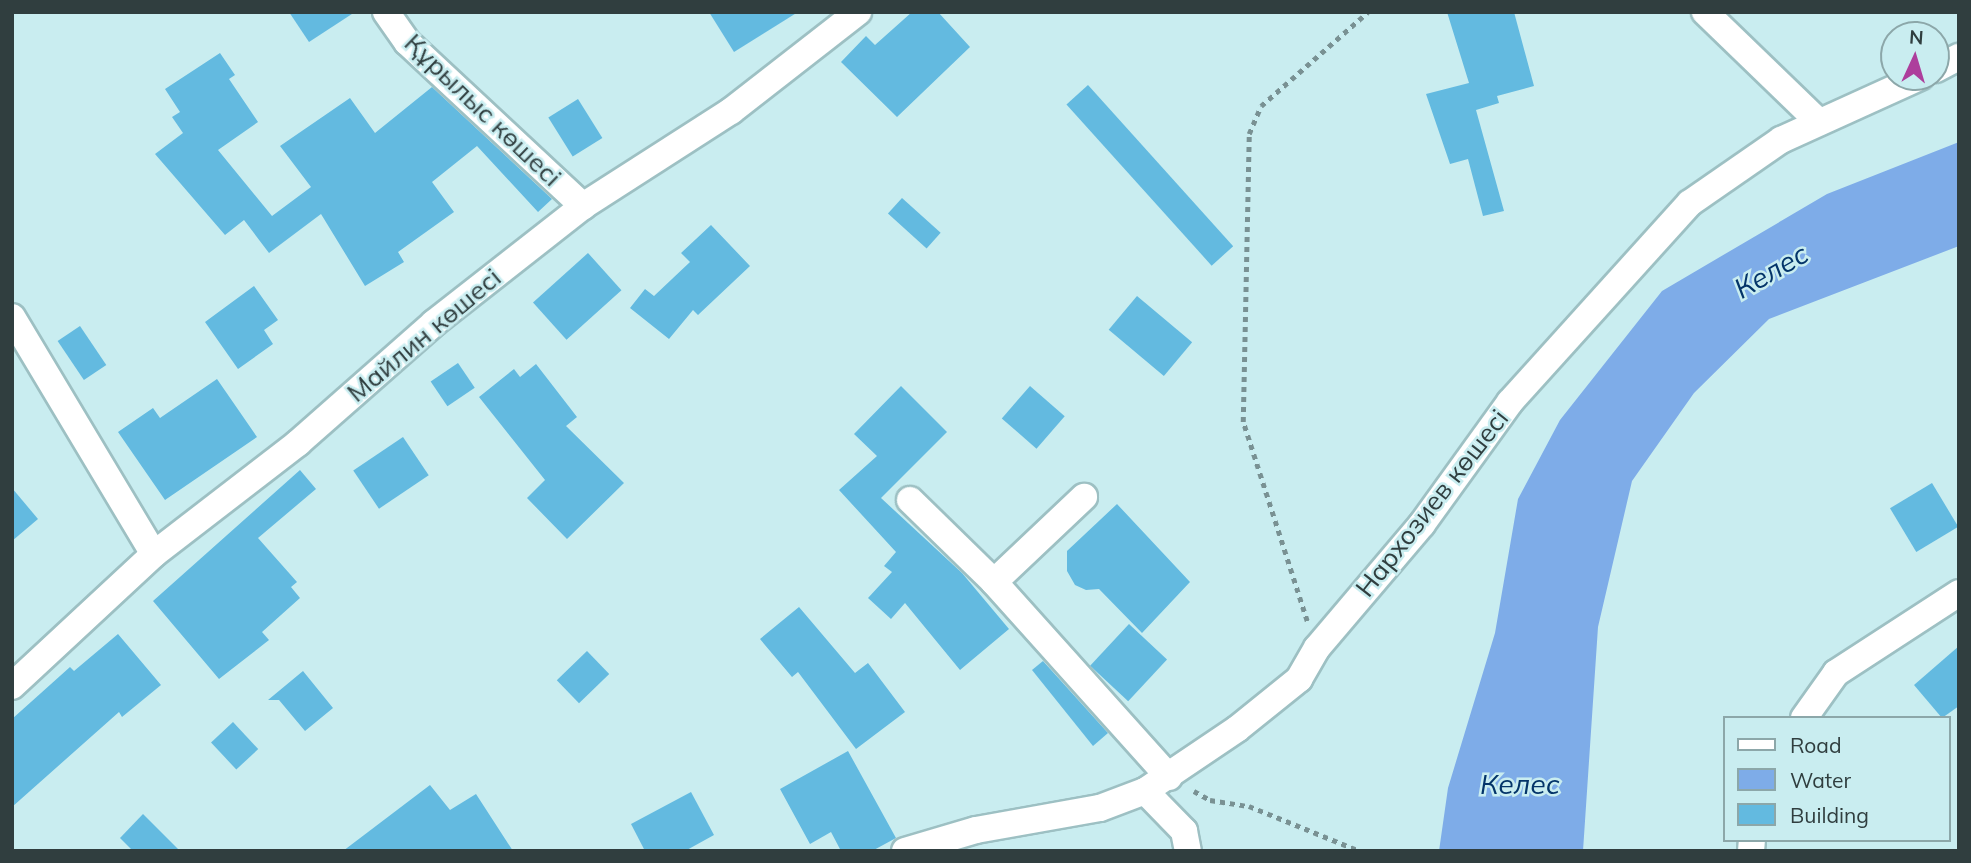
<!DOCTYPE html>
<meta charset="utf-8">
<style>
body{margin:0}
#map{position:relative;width:1971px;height:863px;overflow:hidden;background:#c9edf0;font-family:Mulish,sans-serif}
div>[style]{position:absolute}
.water>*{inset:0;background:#7eace8}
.building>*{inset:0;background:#63bae0;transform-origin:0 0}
.path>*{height:4.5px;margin-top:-2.25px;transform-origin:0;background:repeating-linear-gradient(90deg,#799193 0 5px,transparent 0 10px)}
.roads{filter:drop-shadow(2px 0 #9dc0c3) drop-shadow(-2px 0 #9dc0c3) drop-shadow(0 2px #9dc0c3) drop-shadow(0 -2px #9dc0c3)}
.minor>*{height:26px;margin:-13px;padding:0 13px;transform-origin:13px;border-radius:13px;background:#fff}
span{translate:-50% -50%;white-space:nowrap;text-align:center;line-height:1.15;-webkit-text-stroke:5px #c9edf0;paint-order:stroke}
.street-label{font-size:26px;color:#303e3f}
.water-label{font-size:28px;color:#033469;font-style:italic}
.frame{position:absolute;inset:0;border:14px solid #303e3f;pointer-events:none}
.legend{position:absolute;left:1723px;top:716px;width:228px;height:126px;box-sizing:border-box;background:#c9edf0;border:2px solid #8ca7a9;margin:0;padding:9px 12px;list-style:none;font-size:21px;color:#303e3f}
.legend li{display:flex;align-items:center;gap:14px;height:35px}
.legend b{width:35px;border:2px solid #8ca7a9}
.north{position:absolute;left:1880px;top:21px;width:70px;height:70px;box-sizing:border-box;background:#c9edf0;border:2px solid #8ca7a9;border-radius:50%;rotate:4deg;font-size:19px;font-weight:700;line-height:28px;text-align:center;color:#303e3f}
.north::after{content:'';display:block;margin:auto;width:24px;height:32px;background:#ad3e9c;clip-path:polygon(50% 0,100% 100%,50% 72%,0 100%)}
</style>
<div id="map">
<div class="water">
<i style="clip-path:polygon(1959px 142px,1959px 246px,1769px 319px,1694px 393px,1632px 481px,1598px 627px,1583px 851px,1439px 851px,1448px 788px,1495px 633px,1518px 499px,1560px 420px,1662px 291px,1827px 194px)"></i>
</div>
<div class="building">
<i style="clip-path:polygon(289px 12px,355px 12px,309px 42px)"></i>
<i style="clip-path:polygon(709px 12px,798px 12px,734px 52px)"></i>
<i style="clip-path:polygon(912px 12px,938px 12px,970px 47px,897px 117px,841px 62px,866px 36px,875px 45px)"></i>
<i style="clip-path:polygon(1447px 12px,1514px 12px,1534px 86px,1497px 96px,1499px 103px,1476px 110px,1504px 211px,1483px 216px,1468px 159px,1450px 164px,1426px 94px,1469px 83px)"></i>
<i style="clip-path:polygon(220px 53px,235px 75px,229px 79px,258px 122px,218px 150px,272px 216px,311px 187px,280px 146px,350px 98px,375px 133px,432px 87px,552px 199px,538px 212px,477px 146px,432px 182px,454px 212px,398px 252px,404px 262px,365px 286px,321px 214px,269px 253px,244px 220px,225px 235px,155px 154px,183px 133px,172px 117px,180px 112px,165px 89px)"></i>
<i style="left:1088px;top:85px;width:217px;height:29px;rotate:48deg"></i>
<i style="left:578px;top:99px;width:46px;height:35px;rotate:58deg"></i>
<i style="left:902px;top:198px;width:52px;height:21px;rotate:42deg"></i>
<i style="clip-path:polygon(711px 225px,750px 266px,698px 315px,693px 310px,669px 339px,630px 308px,645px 289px,654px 296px,690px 262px,681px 253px)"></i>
<i style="left:588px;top:253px;width:50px;height:74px;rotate:48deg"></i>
<i style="clip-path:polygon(254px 286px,278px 320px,264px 330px,273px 344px,238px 369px,205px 322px)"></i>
<i style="left:1137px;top:296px;width:72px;height:44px;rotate:40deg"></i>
<i style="left:80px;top:326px;width:47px;height:27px;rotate:56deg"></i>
<i style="left:458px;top:363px;width:30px;height:33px;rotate:56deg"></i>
<i style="clip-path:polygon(536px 364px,577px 417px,566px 426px,624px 483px,567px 539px,527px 498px,545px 480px,479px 397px,514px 369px,520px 377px)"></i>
<i style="clip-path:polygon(217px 379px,257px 437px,165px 500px,118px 432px,153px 408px,160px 418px)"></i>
<i style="clip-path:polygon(901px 386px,947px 432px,881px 498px,962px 573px,1009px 629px,960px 670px,905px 603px,891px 619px,868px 598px,892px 572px,884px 566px,896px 552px,839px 490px,877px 456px,854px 434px)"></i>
<i style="left:1030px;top:386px;width:46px;height:43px;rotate:41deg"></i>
<i style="left:403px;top:437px;width:46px;height:60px;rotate:56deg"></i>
<i style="clip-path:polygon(300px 470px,316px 489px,258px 538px,297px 582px,291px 587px,300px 598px,262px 632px,269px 640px,219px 679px,153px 601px)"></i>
<i style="left:1932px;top:483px;width:51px;height:49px;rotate:59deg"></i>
<i style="clip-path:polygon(12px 488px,38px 519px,12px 541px)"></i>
<i style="clip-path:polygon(1117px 504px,1190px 582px,1142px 633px,1099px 589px,1086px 590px,1075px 585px,1067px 571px,1067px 551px)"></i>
<i style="clip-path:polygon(799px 607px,855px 673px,868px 663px,905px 712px,856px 749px,798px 672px,792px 677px,760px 639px)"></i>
<i style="left:1129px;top:624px;width:52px;height:57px;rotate:43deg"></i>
<i style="clip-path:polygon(118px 634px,161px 685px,122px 717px,119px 712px,12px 807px,12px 719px,70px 667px,74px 671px)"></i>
<i style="clip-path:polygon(1959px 646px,1959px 706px,1942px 718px,1914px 685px)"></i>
<i style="left:587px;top:651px;width:32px;height:42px;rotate:46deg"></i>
<i style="clip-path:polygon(1043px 661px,1108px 733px,1093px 746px,1032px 670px)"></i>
<i style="clip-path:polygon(303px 671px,333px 708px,305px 731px,279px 700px,268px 700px)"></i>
<i style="left:233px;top:722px;width:37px;height:30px;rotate:47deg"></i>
<i style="clip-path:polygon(848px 751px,896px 838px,872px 851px,841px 851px,831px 832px,810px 844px,780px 789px)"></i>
<i style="clip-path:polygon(430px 785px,450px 810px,476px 794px,513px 851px,343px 851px)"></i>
<i style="clip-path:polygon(691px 792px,714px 835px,685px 851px,645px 851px,631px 824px)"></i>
<i style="clip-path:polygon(143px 814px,180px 851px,133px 851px,120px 838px)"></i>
</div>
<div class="path">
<i style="left:1307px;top:621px;width:209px;rotate:-107.8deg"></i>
<i style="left:1243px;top:422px;width:288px;rotate:-88.8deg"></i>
<i style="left:1249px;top:134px;width:30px;rotate:-67deg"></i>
<i style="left:1261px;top:106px;width:142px;rotate:-41.3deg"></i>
<i style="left:1194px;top:791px;width:18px;rotate:29deg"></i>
<i style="left:1210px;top:800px;width:39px;rotate:9deg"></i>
<i style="left:1249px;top:806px;width:120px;rotate:22.1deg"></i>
</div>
<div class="roads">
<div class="minor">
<i style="left:386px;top:12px;width:37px;rotate:55deg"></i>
<i style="left:407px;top:42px;width:241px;rotate:43deg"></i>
<i style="left:1705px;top:12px;width:157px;rotate:44deg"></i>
<i style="left:1936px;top:69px;width:26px;rotate:-28deg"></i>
<i style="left:12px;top:317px;width:276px;rotate:59.1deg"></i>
<i style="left:910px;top:500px;width:117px;rotate:44.3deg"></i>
<i style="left:994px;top:582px;width:262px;rotate:48.1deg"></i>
<i style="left:994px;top:582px;width:124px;rotate:-43.4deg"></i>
<i style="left:12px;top:686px;width:194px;rotate:-42.9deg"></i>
<i style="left:154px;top:554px;width:182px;rotate:-37.6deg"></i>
<i style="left:298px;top:443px;width:181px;rotate:-41.4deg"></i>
<i style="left:434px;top:323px;width:189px;rotate:-38.1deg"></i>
<i style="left:583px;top:206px;width:176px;rotate:-32.7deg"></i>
<i style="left:731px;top:111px;width:161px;rotate:-37.9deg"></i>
<i style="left:1804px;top:718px;width:55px;rotate:-54.6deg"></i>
<i style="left:1836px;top:673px;width:147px;rotate:-33deg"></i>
<i style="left:1145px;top:791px;width:56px;rotate:45.7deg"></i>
<i style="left:1184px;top:831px;width:20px;rotate:79deg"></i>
<i style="left:905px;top:851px;width:74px;rotate:-16.5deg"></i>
<i style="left:976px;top:830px;width:126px;rotate:-10.1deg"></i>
<i style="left:1100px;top:808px;width:48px;rotate:-20.7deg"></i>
<i style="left:1145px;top:791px;width:111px;rotate:-34deg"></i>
<i style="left:1237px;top:729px;width:80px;rotate:-38.9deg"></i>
<i style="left:1299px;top:679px;width:36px;rotate:-60deg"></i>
<i style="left:1317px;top:648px;width:162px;rotate:-49.7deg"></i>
<i style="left:1422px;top:524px;width:150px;rotate:-54.2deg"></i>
<i style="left:1510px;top:402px;width:268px;rotate:-47.9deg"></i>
<i style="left:1690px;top:203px;width:111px;rotate:-34.7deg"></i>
<i style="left:1781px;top:140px;width:153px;rotate:-24.4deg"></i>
<i style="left:1751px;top:851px;width:11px;rotate:-85deg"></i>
</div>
</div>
<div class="street-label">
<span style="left:483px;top:110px;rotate:44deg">Құрылыс көшесі</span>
<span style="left:424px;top:335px;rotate:-40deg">Майлин көшесі</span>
<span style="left:1432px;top:503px;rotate:-52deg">Нархозиев көшесі</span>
</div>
<div class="water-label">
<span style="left:1771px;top:271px;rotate:-30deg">Келес</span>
<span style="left:1520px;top:784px">Келес</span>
</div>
<div class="frame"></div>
<ul class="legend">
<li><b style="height:9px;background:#fff"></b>Road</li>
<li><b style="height:19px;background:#7eace8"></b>Water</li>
<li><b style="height:19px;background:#63bae0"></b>Building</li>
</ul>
<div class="north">N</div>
</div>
